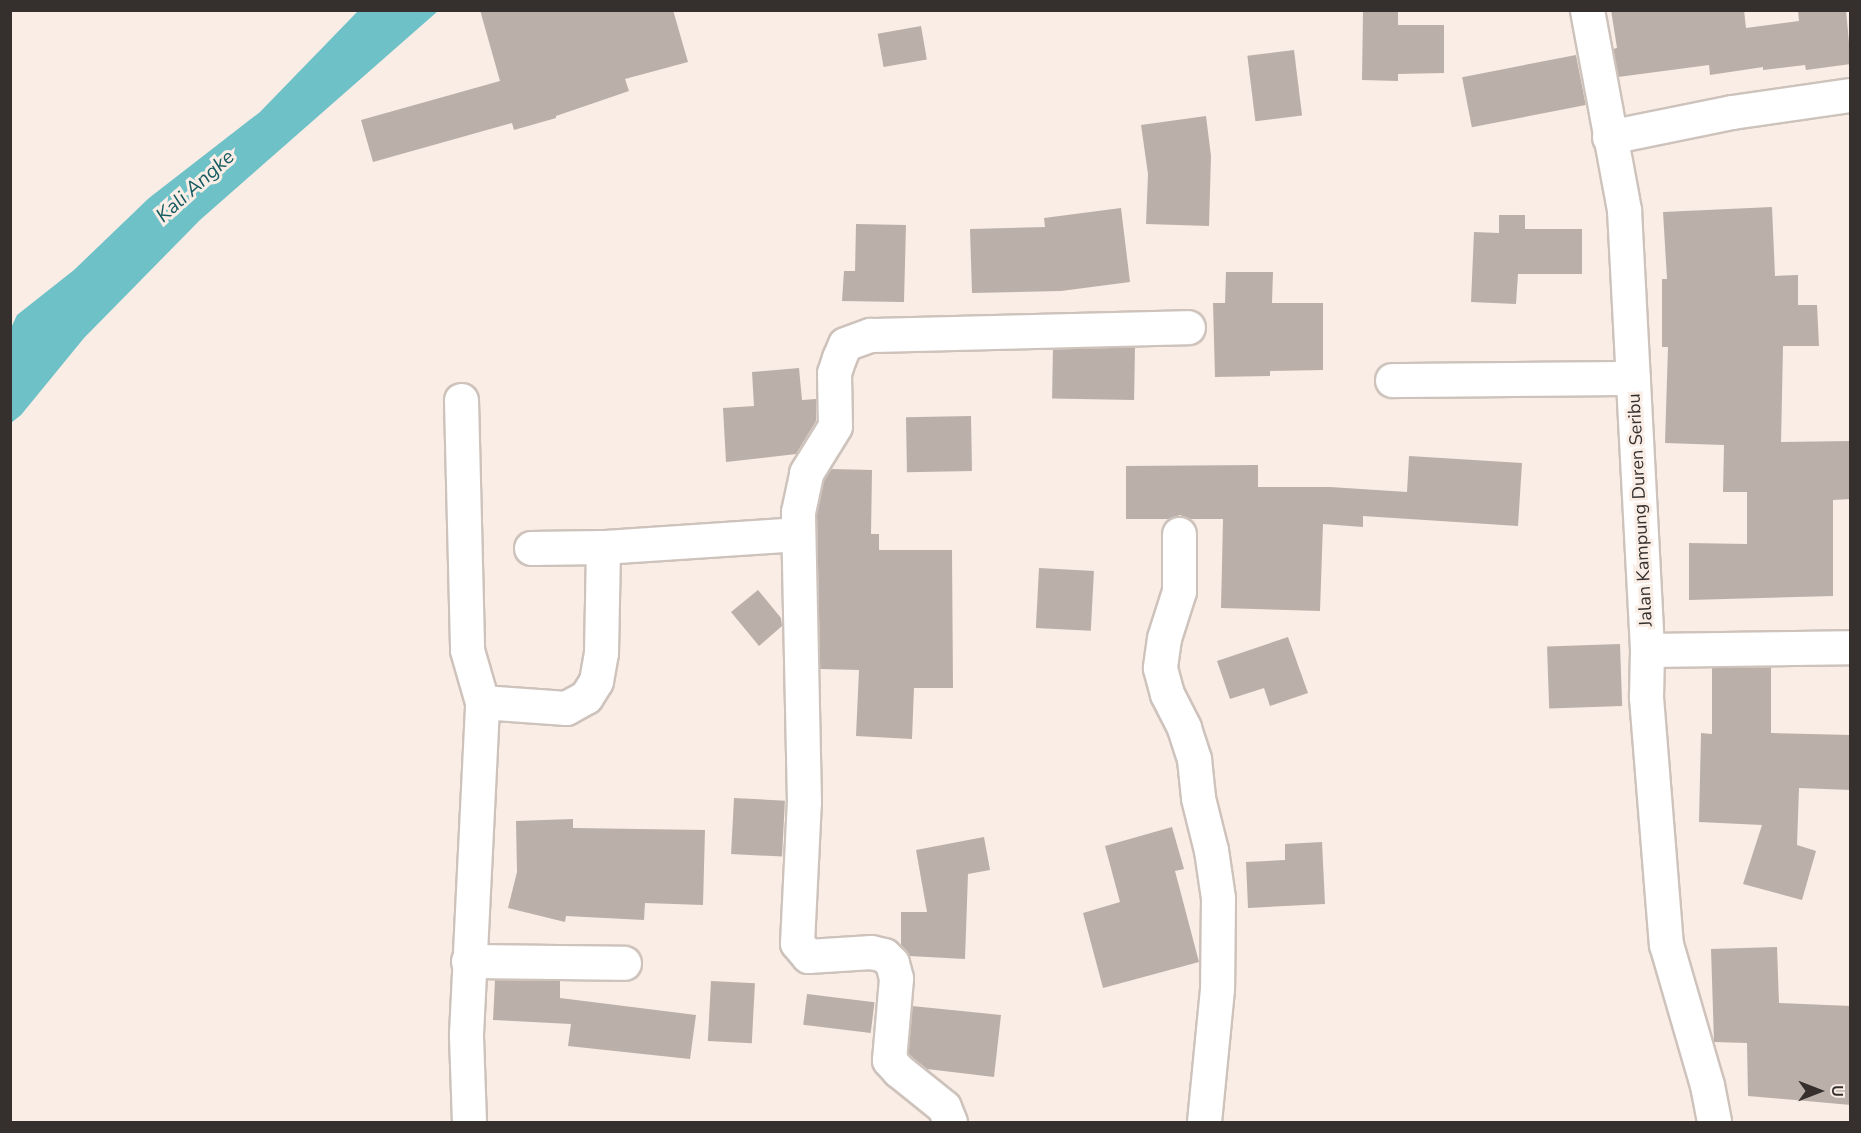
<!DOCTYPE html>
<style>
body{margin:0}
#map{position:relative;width:1861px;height:1133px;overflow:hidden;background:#f9ede6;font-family:"Nunito Sans",sans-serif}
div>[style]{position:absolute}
.water>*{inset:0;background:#6dc1c7}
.building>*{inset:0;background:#bbb0a9;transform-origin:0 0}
.roads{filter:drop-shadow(2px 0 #cec3bc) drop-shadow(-2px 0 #cec3bc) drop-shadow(0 2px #cec3bc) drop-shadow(0 -2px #cec3bc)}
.minor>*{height:33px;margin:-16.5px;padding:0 16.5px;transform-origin:16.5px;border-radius:16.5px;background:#fff}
span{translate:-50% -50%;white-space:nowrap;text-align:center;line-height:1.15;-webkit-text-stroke:6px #f9ede6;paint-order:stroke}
.street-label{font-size:18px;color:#35302e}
.water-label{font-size:20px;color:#135b60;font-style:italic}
.frame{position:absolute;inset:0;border:12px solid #35302e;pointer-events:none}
.north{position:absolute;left:1789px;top:1061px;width:60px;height:60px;-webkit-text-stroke:4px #f9ede6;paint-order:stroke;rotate:90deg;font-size:16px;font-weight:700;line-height:24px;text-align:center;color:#35302e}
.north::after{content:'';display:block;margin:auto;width:21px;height:27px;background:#35302e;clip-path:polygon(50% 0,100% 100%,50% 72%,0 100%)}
</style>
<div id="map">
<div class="water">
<i style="clip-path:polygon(358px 11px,438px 11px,200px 220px,84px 338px,21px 415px,11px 423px,11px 328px,17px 315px,74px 270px,149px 198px,260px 112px)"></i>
</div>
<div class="building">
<i style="clip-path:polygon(480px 10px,673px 10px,688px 62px,625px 79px,629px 91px,556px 116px,556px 118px,514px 130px,512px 123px,373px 162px,361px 120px,500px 81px)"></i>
<i style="clip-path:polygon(1363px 10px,1398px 10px,1398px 25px,1444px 25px,1444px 73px,1398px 74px,1398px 81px,1362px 80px)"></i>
<i style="clip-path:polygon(1611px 10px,1744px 10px,1746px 28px,1799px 21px,1798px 10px,1846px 10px,1851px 64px,1806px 70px,1805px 65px,1763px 70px,1763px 67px,1710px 75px,1709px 65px,1618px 77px,1613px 49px,1617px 48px)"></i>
<i style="left:921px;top:26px;width:34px;height:44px;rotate:80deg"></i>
<i style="left:1294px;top:50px;width:66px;height:47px;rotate:83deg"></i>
<i style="left:1576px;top:55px;width:51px;height:116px;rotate:79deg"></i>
<i style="clip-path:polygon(1206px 116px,1211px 156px,1209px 226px,1146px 224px,1148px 174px,1141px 125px)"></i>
<i style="clip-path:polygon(1772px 207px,1775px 276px,1798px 275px,1798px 305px,1817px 305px,1819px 346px,1783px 346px,1781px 442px,1851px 441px,1851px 499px,1833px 500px,1833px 596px,1689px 600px,1689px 543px,1747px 544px,1747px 492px,1723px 492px,1724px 445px,1665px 443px,1668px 347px,1662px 347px,1662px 279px,1667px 279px,1663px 212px)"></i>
<i style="clip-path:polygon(1121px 208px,1130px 282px,1061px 291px,972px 293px,970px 229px,1045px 227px,1044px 218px)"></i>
<i style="clip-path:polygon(1499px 215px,1525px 215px,1525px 229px,1582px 229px,1582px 274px,1518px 274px,1516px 304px,1471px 302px,1474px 232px,1499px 233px)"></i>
<i style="clip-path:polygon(856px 224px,906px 225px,904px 302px,842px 301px,844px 271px,855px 271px)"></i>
<i style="clip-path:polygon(1226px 272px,1273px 272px,1272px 303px,1323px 303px,1323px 370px,1270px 371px,1270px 376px,1215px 377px,1213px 303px,1225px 303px)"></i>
<i style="left:1135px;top:347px;width:53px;height:82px;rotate:91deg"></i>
<i style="clip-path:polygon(799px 368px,802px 400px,816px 399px,816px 421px,796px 454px,726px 462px,723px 408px,754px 406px,752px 372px)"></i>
<i style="left:971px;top:416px;width:55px;height:65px;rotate:89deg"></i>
<i style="clip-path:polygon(1409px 456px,1522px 463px,1518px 526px,1363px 516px,1363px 527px,1323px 524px,1320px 611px,1221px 608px,1223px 519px,1189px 519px,1180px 515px,1169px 519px,1126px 519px,1126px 466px,1258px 465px,1258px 487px,1330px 487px,1407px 492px)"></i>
<i style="clip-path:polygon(831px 469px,872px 470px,871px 534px,879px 534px,879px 550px,952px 550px,953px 688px,914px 688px,912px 739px,856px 736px,859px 670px,820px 669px,817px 514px,824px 480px)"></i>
<i style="left:1039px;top:568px;width:55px;height:60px;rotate:3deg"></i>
<i style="clip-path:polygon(758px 590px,781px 618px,782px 626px,759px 646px,731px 612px)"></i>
<i style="clip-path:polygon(1288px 637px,1308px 693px,1270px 706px,1264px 688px,1230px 699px,1217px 661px)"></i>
<i style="left:1620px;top:644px;width:62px;height:73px;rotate:88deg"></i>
<i style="clip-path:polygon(1771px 667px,1771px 733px,1851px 735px,1851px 790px,1799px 788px,1797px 845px,1816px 851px,1802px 900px,1743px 884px,1762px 825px,1699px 822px,1701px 733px,1712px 734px,1712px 668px)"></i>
<i style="left:734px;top:798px;width:51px;height:56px;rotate:3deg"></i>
<i style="clip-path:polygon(573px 819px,573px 828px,705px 830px,703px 905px,645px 903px,644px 920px,566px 916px,565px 922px,508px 908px,517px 872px,516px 821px)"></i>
<i style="clip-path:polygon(1172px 827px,1184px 869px,1175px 871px,1199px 962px,1103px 988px,1083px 913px,1120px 902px,1105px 846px)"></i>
<i style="clip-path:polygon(984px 837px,990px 870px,968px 874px,965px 959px,909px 956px,901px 945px,901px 912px,927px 912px,916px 850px)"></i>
<i style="clip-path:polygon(1322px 842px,1325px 904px,1248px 908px,1246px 862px,1285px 860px,1285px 844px)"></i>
<i style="clip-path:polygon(1777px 947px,1779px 1003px,1851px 1006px,1851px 1105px,1748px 1096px,1747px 1043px,1714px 1042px,1711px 949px)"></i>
<i style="clip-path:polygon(495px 980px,560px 981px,560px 998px,696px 1015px,690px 1059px,568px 1046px,571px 1024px,493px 1020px)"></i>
<i style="left:711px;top:981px;width:44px;height:60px;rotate:3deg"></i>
<i style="left:807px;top:994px;width:68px;height:31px;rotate:7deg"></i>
<i style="clip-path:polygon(912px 1006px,1001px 1015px,994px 1077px,927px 1069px,912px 1057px,908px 1053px)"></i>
</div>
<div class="roads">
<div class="minor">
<i style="left:1587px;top:10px;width:203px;rotate:79.5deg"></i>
<i style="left:1624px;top:210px;width:441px;rotate:87deg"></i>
<i style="left:1647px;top:650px;width:47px;rotate:91.2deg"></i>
<i style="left:1646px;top:697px;width:248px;rotate:85.4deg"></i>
<i style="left:1666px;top:944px;width:147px;rotate:73.8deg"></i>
<i style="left:1707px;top:1085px;width:38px;rotate:79deg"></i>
<i style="left:1609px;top:137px;width:126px;rotate:-11.5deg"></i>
<i style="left:1732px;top:112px;width:119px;rotate:-8.2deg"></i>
<i style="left:1392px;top:380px;width:241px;rotate:-0.5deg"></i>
<i style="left:461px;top:400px;width:250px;rotate:88.6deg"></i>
<i style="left:467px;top:650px;width:54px;rotate:73.9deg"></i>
<i style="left:482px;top:702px;width:84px;rotate:4.1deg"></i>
<i style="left:566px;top:708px;width:23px;rotate:-29deg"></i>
<i style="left:586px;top:697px;width:19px;rotate:-58deg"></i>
<i style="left:596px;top:681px;width:28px;rotate:-80deg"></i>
<i style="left:601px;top:653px;width:106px;rotate:-88.9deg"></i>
<i style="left:1179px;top:534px;width:57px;rotate:90deg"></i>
<i style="left:1179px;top:591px;width:49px;rotate:107.7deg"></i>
<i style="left:1164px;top:638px;width:30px;rotate:98deg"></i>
<i style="left:1160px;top:668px;width:27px;rotate:75deg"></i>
<i style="left:1167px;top:694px;width:38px;rotate:63deg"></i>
<i style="left:1184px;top:728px;width:33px;rotate:72deg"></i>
<i style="left:1194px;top:759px;width:39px;rotate:84deg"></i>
<i style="left:1198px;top:798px;width:54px;rotate:76deg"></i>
<i style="left:1211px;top:850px;width:49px;rotate:81.7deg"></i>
<i style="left:1218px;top:898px;width:91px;rotate:90.6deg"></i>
<i style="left:1217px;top:989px;width:134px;rotate:95.6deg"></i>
<i style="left:531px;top:548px;width:72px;rotate:-0.8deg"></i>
<i style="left:603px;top:547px;width:195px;rotate:-3.8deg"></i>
<i style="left:1647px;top:650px;width:203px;rotate:-0.8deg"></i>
<i style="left:468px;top:961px;width:156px;rotate:0.7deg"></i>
<i style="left:469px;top:1122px;width:88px;rotate:-92deg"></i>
<i style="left:466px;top:1034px;width:332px;rotate:-87.2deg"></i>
<i style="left:950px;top:1122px;width:16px;rotate:-112deg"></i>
<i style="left:944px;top:1107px;width:58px;rotate:-141.3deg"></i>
<i style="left:899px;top:1071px;width:15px;rotate:-132deg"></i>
<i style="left:889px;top:1060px;width:82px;rotate:-85.1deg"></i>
<i style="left:896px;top:978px;width:16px;rotate:-105deg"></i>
<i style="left:892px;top:963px;width:11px;rotate:-135deg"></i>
<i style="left:884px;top:955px;width:13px;rotate:-167deg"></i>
<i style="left:871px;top:952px;width:63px;rotate:176.4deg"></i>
<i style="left:808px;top:956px;width:17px;rotate:-130deg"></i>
<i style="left:797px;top:943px;width:141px;rotate:-87.2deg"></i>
<i style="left:804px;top:802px;width:290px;rotate:-91.2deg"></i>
<i style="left:798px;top:512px;width:40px;rotate:-78deg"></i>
<i style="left:806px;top:473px;width:55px;rotate:-58.3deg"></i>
<i style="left:835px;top:426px;width:53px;rotate:-91.1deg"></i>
<i style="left:834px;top:373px;width:16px;rotate:-72deg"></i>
<i style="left:839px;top:358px;width:15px;rotate:-67deg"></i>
<i style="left:845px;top:344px;width:27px;rotate:-20deg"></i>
<i style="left:870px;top:335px;width:318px;rotate:-1.4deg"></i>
</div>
</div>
<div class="street-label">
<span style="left:1640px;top:510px;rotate:-93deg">Jalan Kampung Duren Seribu</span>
</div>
<div class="water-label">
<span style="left:195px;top:186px;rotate:-42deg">Kali Angke</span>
</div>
<div class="frame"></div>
<div class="north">U</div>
</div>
